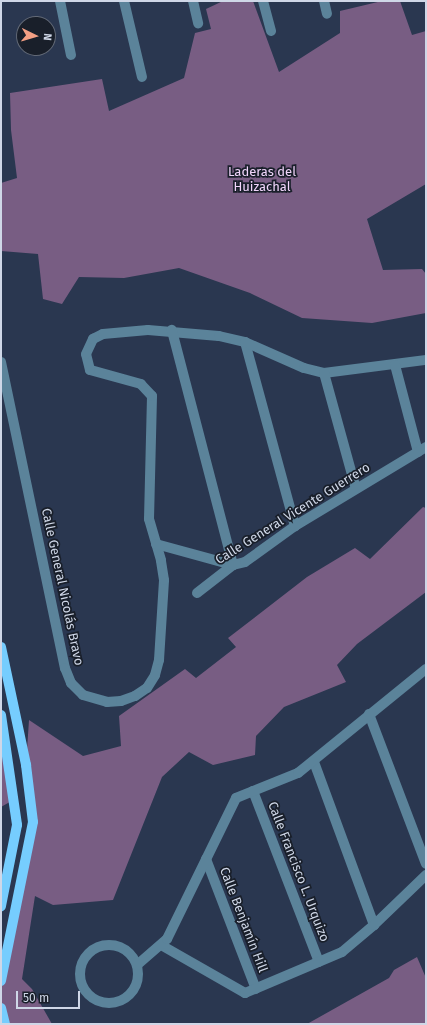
<!DOCTYPE html>
<meta charset="utf-8">
<style>
body{margin:0}
#map{position:relative;width:427px;height:1025px;overflow:hidden;background:#2a3750;font-family:"Fira Sans",sans-serif}
div>[style]{position:absolute}
.forest>*{inset:0;background:#785d83}
.minor>*{height:10px;margin:-5px;padding:0 5px;transform-origin:5px;border-radius:5px;background:#5b839a}
.minor>.ring{margin:-5px;padding:0;box-sizing:content-box;background:none;border:10px solid #5b839a;border-radius:50%}
.major>*{height:10px;margin:-5px;padding:0 5px;transform-origin:5px;border-radius:5px;background:#76cdfe}
span{translate:-50% -50%;white-space:nowrap;text-align:center;line-height:1.15;-webkit-text-stroke:3.5px #191f2a;paint-order:stroke}
.park-label{font-size:13px;color:#f1d5fb}
.street-label{font-size:13px;color:#cfd7e7}
.frame{position:absolute;inset:0;border:2px solid #cfd7e7;pointer-events:none}
.north{position:absolute;left:16px;top:16px;width:40px;height:40px;box-sizing:border-box;background:#191f2a;border:1px solid #626976;border-radius:50%;rotate:95deg;font-size:11px;font-weight:700;line-height:16px;text-align:center;color:#cfd7e7}
.north::after{content:'';display:block;margin:auto;width:14px;height:18px;background:#f39f84;clip-path:polygon(50% 0,100% 100%,50% 72%,0 100%)}
.scale{position:absolute;left:16px;top:991px;width:64px;height:18px;box-sizing:border-box;border:2px solid #cfd7e7;border-top:0;padding-left:5px;font-size:12px;line-height:14px;white-space:nowrap;color:#cfd7e7;-webkit-text-stroke:3px #191f2a;paint-order:stroke}
</style>
<div id="map">
<div class="forest">
<i style="clip-path:polygon(223px 1px,253px 1px,279px 72px,340px 33px,340px 11px,382px 1px,400px 1px,412px 35px,426px 31px,426px 184px,367px 219px,383px 270px,422px 269px,426px 274px,426px 313px,372px 323px,302px 318px,250px 293px,179px 268px,124px 278px,79px 277px,62px 304px,43px 299px,38px 254px,1px 251px,1px 183px,17px 178px,11px 130px,10px 93px,102px 79px,109px 111px,184px 78px,195px 33px,211px 29px,206px 9px)"></i>
<i style="clip-path:polygon(423px 507px,426px 508px,426px 592px,357px 644px,337px 665px,346px 682px,284px 707px,256px 736px,255px 755px,213px 765px,189px 752px,162px 777px,113px 900px,53px 905px,35px 896px,22px 979px,32px 989px,52px 1024px,6px 1024px,1px 1008px,1px 981px,33px 822px,26px 765px,29px 720px,83px 756px,121px 746px,119px 716px,185px 669px,196px 678px,236px 647px,228px 638px,307px 577px,355px 548px,370px 559px)"></i>
<i style="clip-path:polygon(1px 714px,15px 799px,1px 807px)"></i>
<i style="clip-path:polygon(417px 957px,426px 978px,426px 1024px,307px 1024px,389px 978px,394px 970px)"></i>
</div>
<div class="minor">
<i style="left:60px;top:1px;width:55px;rotate:78.5deg"></i>
<i style="left:124px;top:1px;width:78px;rotate:76.7deg"></i>
<i style="left:193px;top:1px;width:23px;rotate:77deg"></i>
<i style="left:263px;top:1px;width:31px;rotate:75deg"></i>
<i style="left:324px;top:1px;width:13px;rotate:77deg"></i>
<i style="left:245px;top:342px;width:191px;rotate:74.8deg"></i>
<i style="left:1px;top:362px;width:313px;rotate:78.2deg"></i>
<i style="left:65px;top:668px;width:16px;rotate:68deg"></i>
<i style="left:71px;top:683px;width:17px;rotate:45deg"></i>
<i style="left:83px;top:695px;width:25px;rotate:16deg"></i>
<i style="left:107px;top:702px;width:14px;rotate:-4deg"></i>
<i style="left:121px;top:701px;width:15px;rotate:-20deg"></i>
<i style="left:135px;top:696px;width:14px;rotate:-34deg"></i>
<i style="left:147px;top:688px;width:15px;rotate:-58deg"></i>
<i style="left:155px;top:675px;width:16px;rotate:-75deg"></i>
<i style="left:159px;top:660px;width:80px;rotate:-86.4deg"></i>
<i style="left:164px;top:580px;width:20px;rotate:-99deg"></i>
<i style="left:161px;top:560px;width:43px;rotate:-106.3deg"></i>
<i style="left:149px;top:519px;width:123px;rotate:-88.6deg"></i>
<i style="left:152px;top:396px;width:16px;rotate:-133deg"></i>
<i style="left:141px;top:384px;width:53px;rotate:-164.6deg"></i>
<i style="left:90px;top:370px;width:16px;rotate:-104deg"></i>
<i style="left:86px;top:354px;width:17px;rotate:-65deg"></i>
<i style="left:93px;top:339px;width:11px;rotate:-27deg"></i>
<i style="left:103px;top:334px;width:45px;rotate:-5.1deg"></i>
<i style="left:148px;top:330px;width:71px;rotate:4.8deg"></i>
<i style="left:219px;top:336px;width:27px;rotate:13deg"></i>
<i style="left:245px;top:342px;width:64px;rotate:23.8deg"></i>
<i style="left:304px;top:368px;width:21px;rotate:14deg"></i>
<i style="left:324px;top:373px;width:103px;rotate:-7.3deg"></i>
<i style="left:395px;top:365px;width:90px;rotate:75.2deg"></i>
<i style="left:324px;top:373px;width:120px;rotate:74.6deg"></i>
<i style="left:156px;top:544px;width:80px;rotate:15.3deg"></i>
<i style="left:233px;top:565px;width:243px;rotate:-104.6deg"></i>
<i style="left:197px;top:593px;width:46px;rotate:-37.9deg"></i>
<i style="left:233px;top:565px;width:12px;rotate:-14deg"></i>
<i style="left:245px;top:562px;width:62px;rotate:-35.8deg"></i>
<i style="left:295px;top:526px;width:153px;rotate:-31.1deg"></i>
<i style="left:369px;top:714px;width:160px;rotate:69.2deg"></i>
<i style="left:314px;top:762px;width:174px;rotate:69.8deg"></i>
<i style="left:253px;top:791px;width:183px;rotate:68.9deg"></i>
<i style="left:206px;top:859px;width:139px;rotate:69deg"></i>
<i style="left:161px;top:945px;width:97px;rotate:29.7deg"></i>
<i style="left:245px;top:993px;width:105px;rotate:-22.9deg"></i>
<i style="left:342px;top:952px;width:42px;rotate:-40.2deg"></i>
<i style="left:374px;top:925px;width:72px;rotate:-43.9deg"></i>
<i class="ring" style="left:80px;top:945px;width:48px;height:48px"></i>
<i style="left:137px;top:965px;width:40px;rotate:-41deg"></i>
<i style="left:167px;top:939px;width:157px;rotate:-63.9deg"></i>
<i style="left:236px;top:798px;width:67px;rotate:-22deg"></i>
<i style="left:298px;top:773px;width:165px;rotate:-39.1deg"></i>
</div>
<div class="major">
<i style="left:1px;top:647px;width:121px;rotate:78deg"></i>
<i style="left:26px;top:765px;width:57px;rotate:83deg"></i>
<i style="left:33px;top:822px;width:162px;rotate:101.4deg"></i>
<i style="left:1px;top:715px;width:111px;rotate:81.7deg"></i>
<i style="left:17px;top:825px;width:83px;rotate:101.2deg"></i>
<i style="left:1px;top:1008px;width:16px;rotate:76deg"></i>
</div>
<div class="park-label">
<span style="left:262px;top:180px">Laderas del<br>Huizachal</span>
</div>
<div class="street-label">
<span style="left:293px;top:514px;rotate:-32deg">Calle General Vicente Guerrero</span>
<span style="left:62px;top:587px;rotate:78deg">Calle General Nicolás Bravo</span>
<span style="left:298px;top:872px;rotate:69deg">Calle Francisco L. Urquizo</span>
<span style="left:243px;top:920px;rotate:69deg">Calle Benjamín Hill</span>
</div>
<div class="frame"></div>
<div class="north">N</div>
<div class="scale">50 m</div>
</div>
